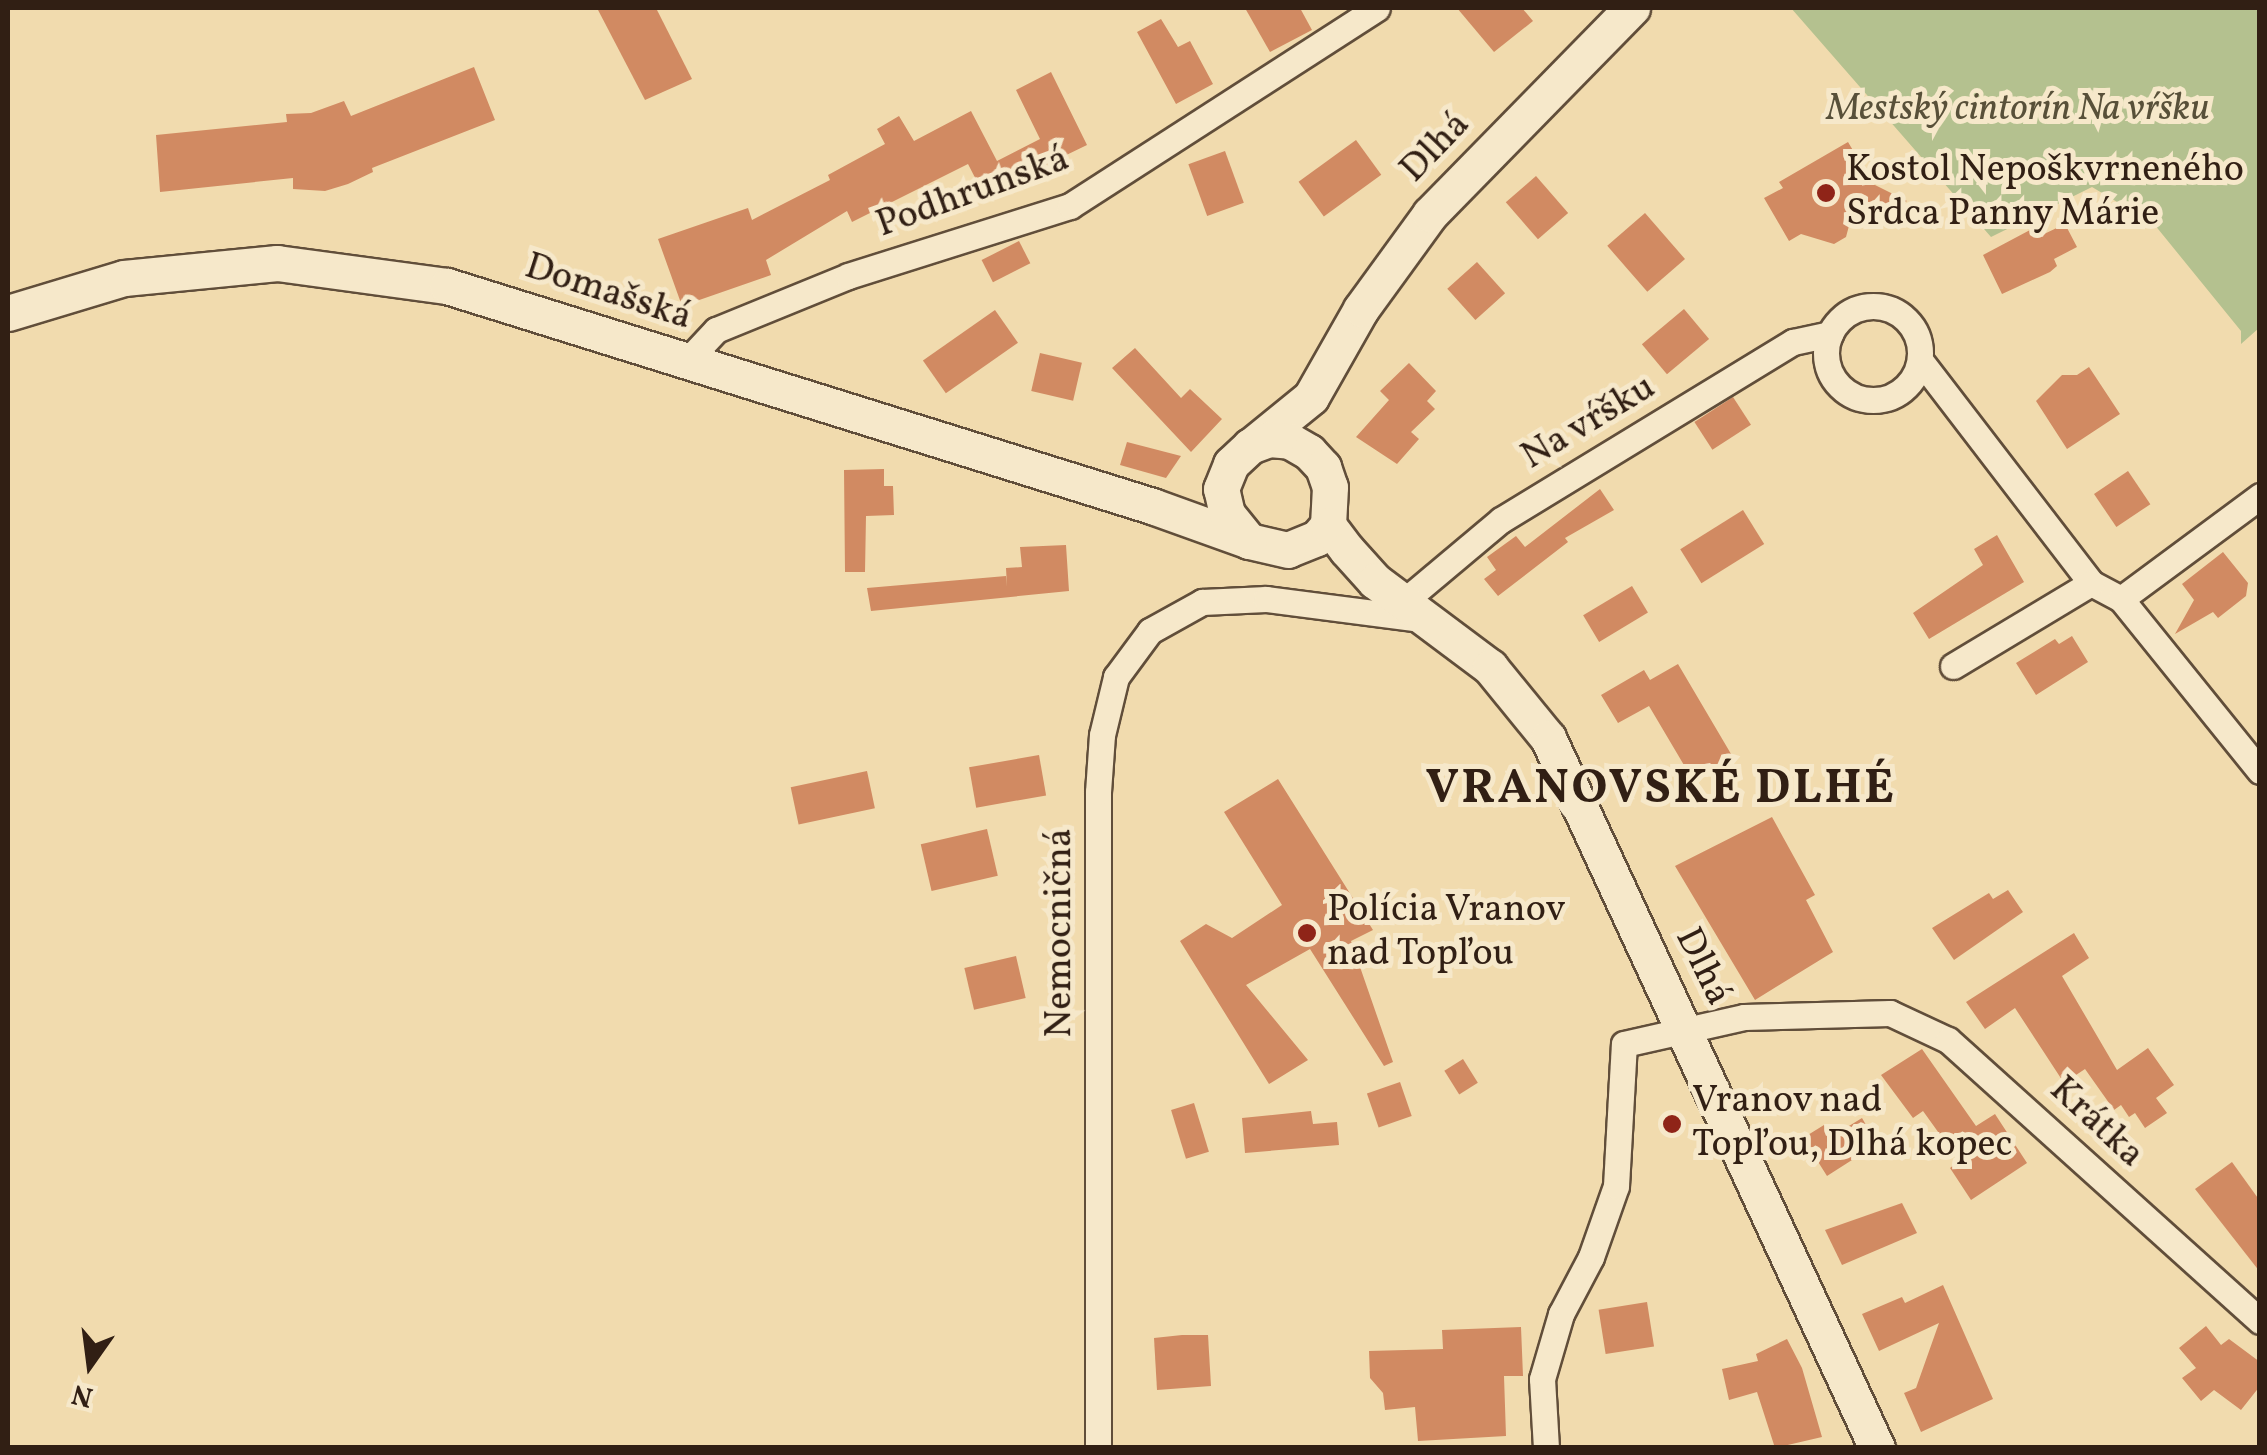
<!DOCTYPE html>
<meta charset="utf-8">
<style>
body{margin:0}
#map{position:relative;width:2267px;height:1455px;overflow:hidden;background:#f1dbae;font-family:Vollkorn,serif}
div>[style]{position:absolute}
.green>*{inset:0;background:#b4c18f}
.building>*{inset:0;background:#d18a62;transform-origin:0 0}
.roads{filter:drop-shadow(2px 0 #614e3a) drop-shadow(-2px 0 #614e3a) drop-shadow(0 2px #614e3a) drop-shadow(0 -2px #614e3a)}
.street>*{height:25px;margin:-12.5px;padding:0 12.5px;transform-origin:12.5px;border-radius:12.5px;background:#f6e8ca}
.street>.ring{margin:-12.5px;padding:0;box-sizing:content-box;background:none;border:25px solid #f6e8ca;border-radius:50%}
.secondary>*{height:35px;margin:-17.5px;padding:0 17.5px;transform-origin:17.5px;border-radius:17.5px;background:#f6e8ca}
.dots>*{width:28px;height:28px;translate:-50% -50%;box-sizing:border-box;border:5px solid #f6e8ca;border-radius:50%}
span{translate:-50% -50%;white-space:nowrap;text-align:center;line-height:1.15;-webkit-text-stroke:10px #f6e8ca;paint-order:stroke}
.park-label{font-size:38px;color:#585039;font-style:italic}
.street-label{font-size:38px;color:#311f14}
.poi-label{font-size:38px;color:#311f14}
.left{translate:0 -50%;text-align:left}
.district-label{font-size:48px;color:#311f14;font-weight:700;letter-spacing:2.5px}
.frame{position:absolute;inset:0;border:10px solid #311f14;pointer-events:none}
.north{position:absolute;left:40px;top:1315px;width:100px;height:100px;-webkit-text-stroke:8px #f6e8ca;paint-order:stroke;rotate:194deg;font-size:28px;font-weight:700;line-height:40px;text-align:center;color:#311f14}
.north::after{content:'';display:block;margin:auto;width:35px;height:45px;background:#311f14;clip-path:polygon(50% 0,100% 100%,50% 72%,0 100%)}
</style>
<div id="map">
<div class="green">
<i style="clip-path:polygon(1791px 8px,2259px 8px,2259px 328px,2241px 344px,2241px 331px,2154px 224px,2092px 187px,1991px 237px)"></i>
</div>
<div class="building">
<i style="clip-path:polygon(597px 8px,656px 8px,692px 79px,645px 100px)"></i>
<i style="clip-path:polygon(1245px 8px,1300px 8px,1312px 30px,1270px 52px)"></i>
<i style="clip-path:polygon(1457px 8px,1522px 8px,1533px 21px,1494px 52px)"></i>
<i style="clip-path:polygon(1161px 19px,1178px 47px,1190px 41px,1213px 84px,1176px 104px,1137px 32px)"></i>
<i style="clip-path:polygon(474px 67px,495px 120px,372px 168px,373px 172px,348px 184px,325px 191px,293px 189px,293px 178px,160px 192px,156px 135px,287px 122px,286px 114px,311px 113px,344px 101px,351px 116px)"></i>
<i style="clip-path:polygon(1051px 72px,1087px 145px,1023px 176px,1026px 183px,987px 201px,968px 164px,852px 222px,847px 211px,766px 260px,771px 275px,682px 306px,658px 239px,748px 208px,752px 220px,830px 180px,828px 175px,885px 144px,877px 129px,899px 116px,914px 141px,971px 111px,997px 161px,1040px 139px,1016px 90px)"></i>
<i style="left:1356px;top:140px;width:43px;height:71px;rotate:54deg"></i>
<i style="clip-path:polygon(1848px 142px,1873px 184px,1907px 201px,1865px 226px,1850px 222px,1846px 237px,1834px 244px,1801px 234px,1789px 241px,1764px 198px,1783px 188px,1779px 182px)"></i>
<i style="left:1225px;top:151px;width:55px;height:39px;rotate:70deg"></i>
<i style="left:1536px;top:176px;width:49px;height:40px;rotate:49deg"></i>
<i style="left:1645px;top:213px;width:61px;height:50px;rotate:49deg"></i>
<i style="clip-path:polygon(2065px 224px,2077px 247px,2054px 259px,2057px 266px,2050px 272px,2002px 294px,1983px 255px,2030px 230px,2038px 228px,2042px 235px)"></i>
<i style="left:1019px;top:241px;width:25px;height:42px;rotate:63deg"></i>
<i style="left:1477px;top:262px;width:42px;height:40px;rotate:48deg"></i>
<i style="left:1684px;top:309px;width:39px;height:55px;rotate:50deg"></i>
<i style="left:995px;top:310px;width:40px;height:88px;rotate:55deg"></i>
<i style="clip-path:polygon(1135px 348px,1181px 398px,1190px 389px,1222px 419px,1191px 452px,1112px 368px)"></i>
<i style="left:1040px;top:353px;width:43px;height:39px;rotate:13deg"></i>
<i style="clip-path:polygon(1409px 363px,1436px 391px,1427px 401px,1435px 409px,1411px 432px,1419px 439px,1397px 464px,1356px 437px,1389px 400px,1380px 391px)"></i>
<i style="clip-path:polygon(2089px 367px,2120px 414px,2067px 449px,2036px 401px,2062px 375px,2077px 375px)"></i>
<i style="left:1733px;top:397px;width:33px;height:46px;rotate:57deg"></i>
<i style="clip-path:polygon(1127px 442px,1181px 456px,1166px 478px,1120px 465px)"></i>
<i style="clip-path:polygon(884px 469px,884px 486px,893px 486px,894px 515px,866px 516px,865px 572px,845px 572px,844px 470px)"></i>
<i style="left:2128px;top:471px;width:40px;height:41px;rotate:56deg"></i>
<i style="clip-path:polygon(1600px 489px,1614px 510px,1565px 538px,1568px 542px,1498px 596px,1484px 579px,1496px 570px,1487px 557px,1516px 536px,1525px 547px)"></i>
<i style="left:1743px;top:510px;width:40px;height:74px;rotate:58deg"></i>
<i style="clip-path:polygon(1997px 535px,2024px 582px,1929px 639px,1913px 613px,1983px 565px,1974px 549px)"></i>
<i style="clip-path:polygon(1066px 545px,1069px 591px,871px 611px,867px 588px,1006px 576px,1007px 587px,1006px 568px,1022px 567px,1020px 547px)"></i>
<i style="clip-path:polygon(2223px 552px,2248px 583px,2246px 596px,2218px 618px,2213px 612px,2175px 634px,2194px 600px,2182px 584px)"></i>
<i style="left:1632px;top:586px;width:31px;height:57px;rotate:59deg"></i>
<i style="clip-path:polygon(2072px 636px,2088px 662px,2036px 695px,2016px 663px,2055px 639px,2059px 644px)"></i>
<i style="clip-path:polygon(1678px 664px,1734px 759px,1694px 782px,1649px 706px,1618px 723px,1601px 695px,1644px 670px,1650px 680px)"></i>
<i style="left:1039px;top:755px;width:41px;height:71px;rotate:80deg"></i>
<i style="left:867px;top:771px;width:38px;height:78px;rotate:78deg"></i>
<i style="clip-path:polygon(1278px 779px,1373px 930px,1351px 941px,1393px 1062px,1384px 1066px,1310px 949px,1246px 985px,1308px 1060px,1269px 1084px,1180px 941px,1206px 924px,1232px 938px,1282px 905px,1224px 812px)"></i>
<i style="clip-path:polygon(1772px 817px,1815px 895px,1806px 900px,1833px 952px,1755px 1000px,1675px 866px)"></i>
<i style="left:987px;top:829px;width:48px;height:68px;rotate:77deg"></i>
<i style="clip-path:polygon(2008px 890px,2023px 912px,1954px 960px,1932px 928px,1989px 893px,1993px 899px)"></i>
<i style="clip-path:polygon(2074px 933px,2089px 958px,2062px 976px,2117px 1070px,2148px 1048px,2174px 1085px,2156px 1098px,2167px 1113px,2145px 1128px,2135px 1113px,2129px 1117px,2121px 1105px,2114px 1110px,2085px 1069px,2064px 1083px,2015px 1008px,1985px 1029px,1966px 1002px)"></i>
<i style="left:1016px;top:956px;width:43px;height:53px;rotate:77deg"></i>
<i style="clip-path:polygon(1922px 1049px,1976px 1126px,1995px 1114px,2027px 1163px,1971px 1200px,1950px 1168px,1959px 1161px,1923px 1111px,1913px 1118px,1881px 1075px)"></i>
<i style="left:1463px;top:1059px;width:28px;height:22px;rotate:58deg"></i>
<i style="left:1400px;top:1082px;width:36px;height:35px;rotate:71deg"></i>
<i style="left:1194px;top:1103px;width:51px;height:24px;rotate:73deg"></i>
<i style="clip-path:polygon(1311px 1111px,1313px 1124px,1337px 1122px,1339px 1145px,1245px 1153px,1242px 1118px)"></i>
<i style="clip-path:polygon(1862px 1118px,1877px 1144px,1827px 1176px,1803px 1138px,1824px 1125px,1831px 1137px)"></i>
<i style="clip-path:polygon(2232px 1162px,2260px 1201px,2260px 1272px,2195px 1189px)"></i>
<i style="clip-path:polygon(1902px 1203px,1917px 1233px,1842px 1265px,1825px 1230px)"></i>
<i style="clip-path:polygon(1943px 1285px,1993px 1399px,1921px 1432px,1904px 1393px,1916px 1388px,1939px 1323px,1879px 1351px,1862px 1314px,1902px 1297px,1905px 1303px)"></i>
<i style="left:1647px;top:1302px;width:45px;height:49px;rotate:81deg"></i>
<i style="clip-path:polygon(2206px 1326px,2221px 1345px,2229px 1339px,2260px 1362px,2260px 1386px,2241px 1410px,2214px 1390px,2201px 1401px,2182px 1378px,2196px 1368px,2179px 1348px)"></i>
<i style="clip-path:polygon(1521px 1327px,1523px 1376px,1504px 1376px,1506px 1436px,1418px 1441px,1415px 1407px,1385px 1410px,1383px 1393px,1370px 1378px,1369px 1351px,1443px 1349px,1442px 1330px)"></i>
<i style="clip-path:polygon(1182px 1335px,1208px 1335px,1211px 1386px,1157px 1390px,1154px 1338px)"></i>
<i style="clip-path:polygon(1787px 1339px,1802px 1368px,1822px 1437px,1775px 1448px,1757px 1392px,1729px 1400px,1722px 1369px,1758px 1361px,1756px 1354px)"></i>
</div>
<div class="roads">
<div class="street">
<i class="ring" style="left:1826px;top:306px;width:69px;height:69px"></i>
<i style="left:1920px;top:360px;width:281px;rotate:52.5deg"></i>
<i style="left:2091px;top:583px;width:34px;rotate:28deg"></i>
<i style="left:2121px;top:599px;width:221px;rotate:51.1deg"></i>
<i style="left:686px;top:362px;width:44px;rotate:-46.8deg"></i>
<i style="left:716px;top:330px;width:143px;rotate:-22.2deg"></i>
<i style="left:848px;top:276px;width:233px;rotate:-17.5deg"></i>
<i style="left:1070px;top:206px;width:365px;rotate:-32.8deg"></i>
<i style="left:2121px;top:599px;width:173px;rotate:-36.5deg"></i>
<i style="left:1402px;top:603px;width:129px;rotate:-40deg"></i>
<i style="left:1501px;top:520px;width:342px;rotate:-31.4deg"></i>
<i style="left:1793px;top:342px;width:38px;rotate:-12deg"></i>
<i style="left:1953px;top:666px;width:161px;rotate:-31deg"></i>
<i style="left:1098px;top:1448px;width:656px;rotate:-90deg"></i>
<i style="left:1098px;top:792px;width:57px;rotate:-86deg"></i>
<i style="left:1102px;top:735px;width:60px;rotate:-76.4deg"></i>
<i style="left:1116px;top:677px;width:57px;rotate:-53.5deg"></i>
<i style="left:1150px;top:631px;width:60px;rotate:-29.1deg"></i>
<i style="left:1202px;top:602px;width:64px;rotate:-2.7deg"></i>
<i style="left:1266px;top:599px;width:156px;rotate:7.4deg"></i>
<i style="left:1546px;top:1448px;width:69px;rotate:-93.3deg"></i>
<i style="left:1542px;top:1379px;width:68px;rotate:-73.7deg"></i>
<i style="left:1561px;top:1314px;width:64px;rotate:-62.2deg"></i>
<i style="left:1591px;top:1257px;width:75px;rotate:-70.6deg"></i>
<i style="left:1616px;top:1186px;width:142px;rotate:-86.8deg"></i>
<i style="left:1624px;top:1044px;width:123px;rotate:-12.7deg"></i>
<i style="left:1744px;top:1017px;width:146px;rotate:-1.6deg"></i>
<i style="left:1890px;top:1013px;width:64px;rotate:25deg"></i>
<i style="left:1948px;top:1040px;width:420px;rotate:42deg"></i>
</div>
<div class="secondary">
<i style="left:8px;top:313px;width:121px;rotate:-16.8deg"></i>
<i style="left:124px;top:278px;width:154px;rotate:-5.6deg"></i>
<i style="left:277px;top:263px;width:172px;rotate:7.7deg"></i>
<i style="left:447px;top:286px;width:739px;rotate:17.33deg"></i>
<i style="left:1152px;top:506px;width:103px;rotate:19.8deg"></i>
<i style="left:1252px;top:445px;width:76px;rotate:-39.1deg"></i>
<i style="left:1311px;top:397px;width:101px;rotate:-60.4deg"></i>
<i style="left:1361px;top:309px;width:117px;rotate:-54deg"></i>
<i style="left:1430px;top:214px;width:289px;rotate:-45.6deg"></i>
<i style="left:1328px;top:525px;width:17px;rotate:130deg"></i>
<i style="left:1317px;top:538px;width:31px;rotate:158deg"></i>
<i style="left:1288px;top:550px;width:40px;rotate:-167deg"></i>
<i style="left:1249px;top:541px;width:35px;rotate:-129deg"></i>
<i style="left:1227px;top:514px;width:26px;rotate:-103deg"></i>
<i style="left:1221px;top:489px;width:27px;rotate:-68deg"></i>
<i style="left:1231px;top:464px;width:26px;rotate:-43deg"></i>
<i style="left:1250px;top:446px;width:20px;rotate:-20deg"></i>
<i style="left:1269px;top:439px;width:21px;rotate:5deg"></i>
<i style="left:1290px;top:441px;width:22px;rotate:30deg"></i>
<i style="left:1309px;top:452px;width:21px;rotate:47deg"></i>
<i style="left:1323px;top:467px;width:21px;rotate:71deg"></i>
<i style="left:1330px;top:487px;width:38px;rotate:93deg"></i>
<i style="left:1328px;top:525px;width:31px;rotate:53deg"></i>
<i style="left:1347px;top:550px;width:42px;rotate:47.9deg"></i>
<i style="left:1375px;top:581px;width:144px;rotate:36.8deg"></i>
<i style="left:1490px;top:667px;width:92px;rotate:50.8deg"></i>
<i style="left:1548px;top:738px;width:783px;rotate:65.14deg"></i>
</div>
</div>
<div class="dots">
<i style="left:1826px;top:193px;background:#8f2418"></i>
<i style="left:1307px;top:933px;background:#8f2418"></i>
<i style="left:1672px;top:1124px;background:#8f2418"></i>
</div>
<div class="park-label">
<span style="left:2018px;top:110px">Mestský cintorín Na vŕšku</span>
</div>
<div class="street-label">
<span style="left:1436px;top:148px;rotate:-46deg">Dlhá</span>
<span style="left:973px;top:193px;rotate:-20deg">Podhrunská</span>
<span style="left:608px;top:293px;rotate:18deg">Domašská</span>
<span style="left:1589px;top:423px;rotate:-31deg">Na vŕšku</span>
<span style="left:1061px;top:933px;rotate:-90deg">Nemocničná</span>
<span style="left:1702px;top:967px;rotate:64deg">Dlhá</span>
<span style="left:2096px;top:1123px;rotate:43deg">Krátka</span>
</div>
<div class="poi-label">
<span class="left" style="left:1846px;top:193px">Kostol Nepoškvrneného<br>Srdca Panny Márie</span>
<span class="left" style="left:1327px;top:933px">Polícia Vranov<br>nad Topľou</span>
<span class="left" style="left:1692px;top:1124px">Vranov nad<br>Topľou, Dlhá kopec</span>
</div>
<div class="district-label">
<span style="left:1661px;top:790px">VRANOVSKÉ DLHÉ</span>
</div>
<div class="frame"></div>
<div class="north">N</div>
</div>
